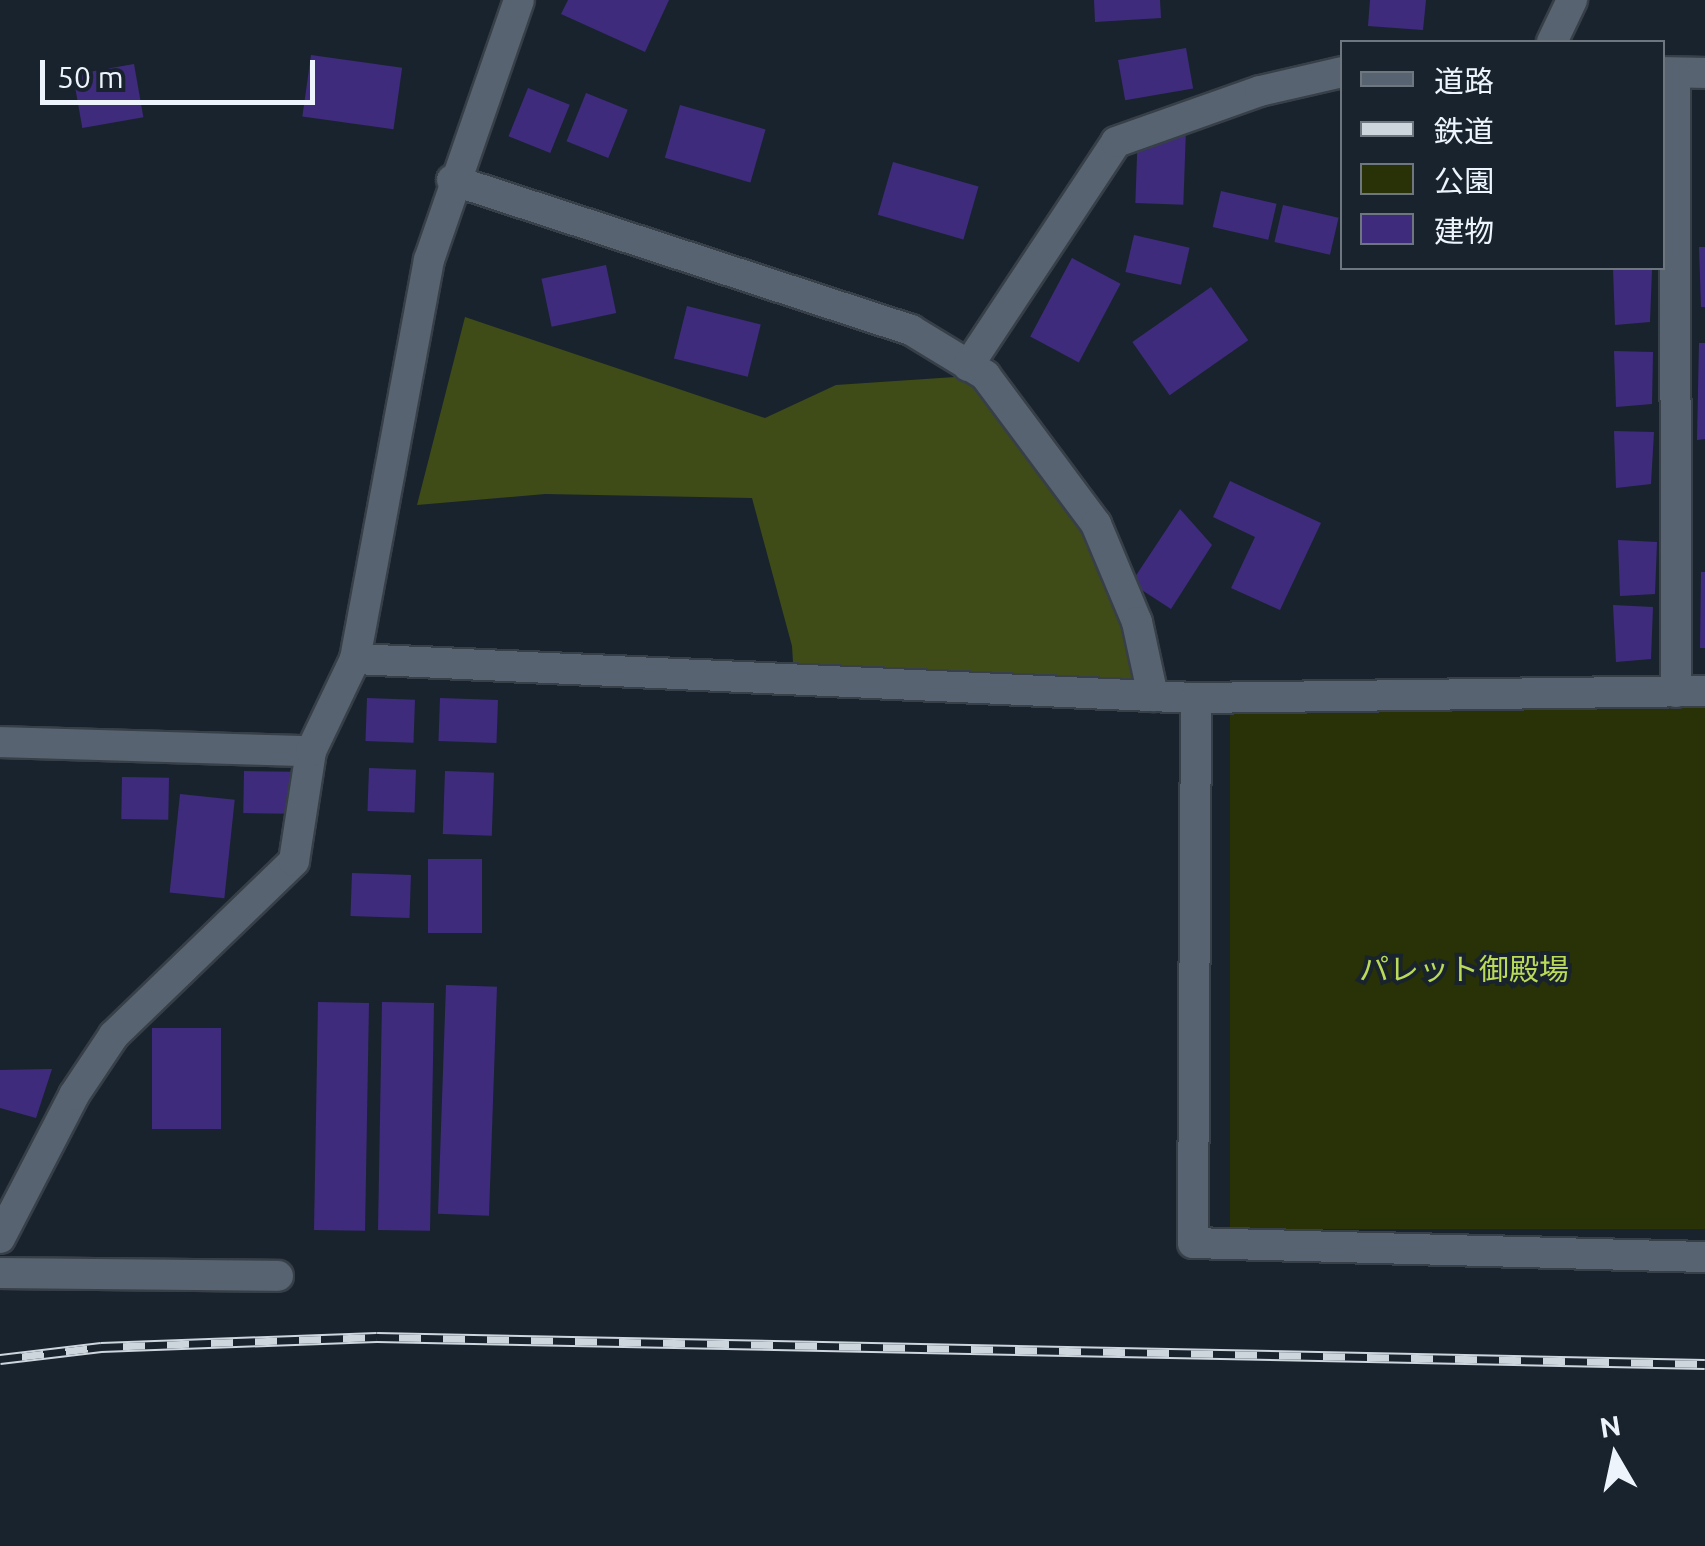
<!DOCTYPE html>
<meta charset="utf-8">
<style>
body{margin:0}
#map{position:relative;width:1705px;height:1546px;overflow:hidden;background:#19232e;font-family:Ubuntu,"Noto Sans JP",sans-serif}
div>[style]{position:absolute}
.green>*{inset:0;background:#283206;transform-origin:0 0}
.forest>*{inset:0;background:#3f4c17}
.building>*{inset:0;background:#3f2b7b;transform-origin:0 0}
.roads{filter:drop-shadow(2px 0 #373f48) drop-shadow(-2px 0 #373f48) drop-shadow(0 2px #373f48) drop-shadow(0 -2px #373f48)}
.minor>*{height:30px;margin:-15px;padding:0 15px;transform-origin:15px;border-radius:15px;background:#576370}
.rail>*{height:11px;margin-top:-5.5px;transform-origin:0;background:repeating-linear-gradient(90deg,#19232e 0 22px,#cdd5dd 0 44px);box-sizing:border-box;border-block:2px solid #cdd5dd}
span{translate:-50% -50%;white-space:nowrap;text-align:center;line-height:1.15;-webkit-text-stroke:8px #19232e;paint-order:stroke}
.park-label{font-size:30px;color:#bada58}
.legend{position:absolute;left:1340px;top:40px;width:325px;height:230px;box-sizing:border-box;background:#19232e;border:2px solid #6e7780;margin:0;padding:12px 18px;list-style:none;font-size:30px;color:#edf4fb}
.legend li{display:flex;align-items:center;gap:20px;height:50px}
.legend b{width:50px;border:2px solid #6e7780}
.north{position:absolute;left:1565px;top:1406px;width:100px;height:100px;-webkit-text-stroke:8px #19232e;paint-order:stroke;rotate:351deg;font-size:28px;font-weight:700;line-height:40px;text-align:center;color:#edf4fb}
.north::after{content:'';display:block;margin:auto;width:35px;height:45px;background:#edf4fb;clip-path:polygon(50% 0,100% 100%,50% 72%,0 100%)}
.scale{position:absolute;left:40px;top:60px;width:275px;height:45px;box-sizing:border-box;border:5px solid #edf4fb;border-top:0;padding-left:12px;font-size:30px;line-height:35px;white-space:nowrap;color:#edf4fb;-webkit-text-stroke:8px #19232e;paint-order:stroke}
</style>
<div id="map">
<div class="green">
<i style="left:1705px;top:705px;width:524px;height:475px;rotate:90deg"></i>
</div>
<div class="forest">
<i style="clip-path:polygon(465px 317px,765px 418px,836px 385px,985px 375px,1114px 566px,1153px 696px,794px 679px,792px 646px,752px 498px,545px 494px,417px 505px)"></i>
</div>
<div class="building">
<i style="clip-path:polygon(568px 0,669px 0,645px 52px,561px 14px)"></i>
<i style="clip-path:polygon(1094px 0,1160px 0,1161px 18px,1095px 22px)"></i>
<i style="clip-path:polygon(1370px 0,1426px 0,1423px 30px,1368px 26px)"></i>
<i style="left:1186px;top:48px;width:41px;height:69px;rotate:80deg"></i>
<i style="left:311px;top:55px;width:92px;height:62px;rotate:8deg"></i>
<i style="left:134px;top:64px;width:54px;height:62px;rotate:80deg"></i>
<i style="left:528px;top:88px;width:45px;height:52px;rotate:22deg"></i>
<i style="left:586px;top:93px;width:45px;height:52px;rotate:22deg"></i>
<i style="left:680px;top:105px;width:89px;height:55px;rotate:16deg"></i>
<i style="left:1138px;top:127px;width:48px;height:76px;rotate:2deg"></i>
<i style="left:893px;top:162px;width:89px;height:55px;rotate:16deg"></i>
<i style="left:1221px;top:191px;width:57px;height:37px;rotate:13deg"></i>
<i style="left:1283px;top:205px;width:57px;height:38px;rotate:13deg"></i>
<i style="left:1134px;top:235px;width:57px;height:38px;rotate:13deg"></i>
<i style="clip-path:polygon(1699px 247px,1705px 247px,1705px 307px,1701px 307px)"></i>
<i style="left:1072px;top:258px;width:55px;height:89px;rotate:28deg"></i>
<i style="left:606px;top:265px;width:49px;height:66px;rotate:78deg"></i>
<i style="clip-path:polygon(1613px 268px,1652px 270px,1650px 322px,1615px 325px)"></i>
<i style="left:1211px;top:287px;width:65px;height:96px;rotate:55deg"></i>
<i style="left:687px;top:306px;width:76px;height:54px;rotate:14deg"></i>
<i style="clip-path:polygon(1699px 343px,1705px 343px,1705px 439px,1697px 440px)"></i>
<i style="clip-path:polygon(1614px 351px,1653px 352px,1652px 404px,1616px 407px)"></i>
<i style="clip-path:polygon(1614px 431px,1654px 432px,1651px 484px,1616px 488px)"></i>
<i style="clip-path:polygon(1230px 481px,1321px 523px,1280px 610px,1231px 588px,1255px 537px,1213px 517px)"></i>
<i style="clip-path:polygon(1180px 509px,1212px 545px,1171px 609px,1131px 583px)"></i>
<i style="clip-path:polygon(1618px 540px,1657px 542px,1655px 594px,1620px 596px)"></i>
<i style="clip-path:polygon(1701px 572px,1705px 572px,1705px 648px,1700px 648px)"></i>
<i style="clip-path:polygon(1613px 605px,1653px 607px,1651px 659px,1616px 662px)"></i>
<i style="left:367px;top:698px;width:48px;height:43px;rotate:2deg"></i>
<i style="left:440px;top:698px;width:58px;height:43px;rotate:2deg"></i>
<i style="left:369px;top:768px;width:47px;height:43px;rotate:2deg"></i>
<i style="left:244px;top:771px;width:48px;height:42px;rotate:1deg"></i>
<i style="left:445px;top:771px;width:49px;height:63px;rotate:2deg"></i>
<i style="left:122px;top:777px;width:47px;height:42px;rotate:1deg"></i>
<i style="left:180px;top:794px;width:55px;height:99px;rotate:6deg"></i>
<i style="left:428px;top:859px;width:54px;height:74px"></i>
<i style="left:352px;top:873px;width:59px;height:43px;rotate:2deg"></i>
<i style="left:446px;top:985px;width:51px;height:229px;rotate:2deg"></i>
<i style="left:318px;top:1002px;width:51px;height:228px;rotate:1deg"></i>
<i style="left:382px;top:1002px;width:52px;height:228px;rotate:1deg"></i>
<i style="left:152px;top:1028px;width:69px;height:101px"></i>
<i style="clip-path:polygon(52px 1069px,36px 1118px,0 1108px,0 1070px)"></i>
</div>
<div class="roads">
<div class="minor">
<i style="left:1552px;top:42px;width:47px;rotate:-64.5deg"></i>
<i style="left:1662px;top:72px;width:43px;rotate:1.3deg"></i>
<i style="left:1675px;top:73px;width:619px;rotate:89.91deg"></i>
<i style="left:452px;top:180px;width:483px;rotate:18.1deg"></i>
<i style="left:911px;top:330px;width:87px;rotate:31.3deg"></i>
<i style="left:985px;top:375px;width:186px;rotate:53.3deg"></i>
<i style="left:1096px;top:524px;width:106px;rotate:67.3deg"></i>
<i style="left:1137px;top:622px;width:76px;rotate:77.8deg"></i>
<i style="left:968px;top:366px;width:268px;rotate:-56.5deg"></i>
<i style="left:1116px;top:142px;width:153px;rotate:-19.5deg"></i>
<i style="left:1260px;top:91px;width:84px;rotate:-13deg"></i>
<i style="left:355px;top:659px;width:842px;rotate:2.66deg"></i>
<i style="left:1196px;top:698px;width:509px;rotate:-0.79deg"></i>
<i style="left:1196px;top:698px;width:545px;rotate:90.32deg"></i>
<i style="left:1193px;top:1243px;width:512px;rotate:1.57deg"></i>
<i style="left:0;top:742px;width:311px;rotate:1.7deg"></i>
<i style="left:0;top:1238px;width:161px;rotate:-62.6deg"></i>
<i style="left:74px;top:1095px;width:72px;rotate:-56.3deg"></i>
<i style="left:114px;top:1035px;width:250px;rotate:-44deg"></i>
<i style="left:294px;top:861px;width:111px;rotate:-81.2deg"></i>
<i style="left:311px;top:751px;width:102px;rotate:-64.4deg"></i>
<i style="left:355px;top:659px;width:406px;rotate:-79.5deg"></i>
<i style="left:429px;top:260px;width:275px;rotate:-70.9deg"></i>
<i style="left:0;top:1273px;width:278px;rotate:0.6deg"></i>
</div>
</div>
<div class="rail">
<i style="left:0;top:1359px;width:102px;rotate:-6.8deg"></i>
<i style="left:101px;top:1347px;width:276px;rotate:-2.1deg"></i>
<i style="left:377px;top:1337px;width:1328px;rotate:1.16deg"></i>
</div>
<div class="park-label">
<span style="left:1464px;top:969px">パレット御殿場</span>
</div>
<ul class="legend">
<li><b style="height:12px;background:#576370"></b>道路</li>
<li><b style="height:12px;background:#cdd5dd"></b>鉄道</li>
<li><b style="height:28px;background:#283206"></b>公園</li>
<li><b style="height:28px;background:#3f2b7b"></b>建物</li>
</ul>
<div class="north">N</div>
<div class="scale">50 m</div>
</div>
